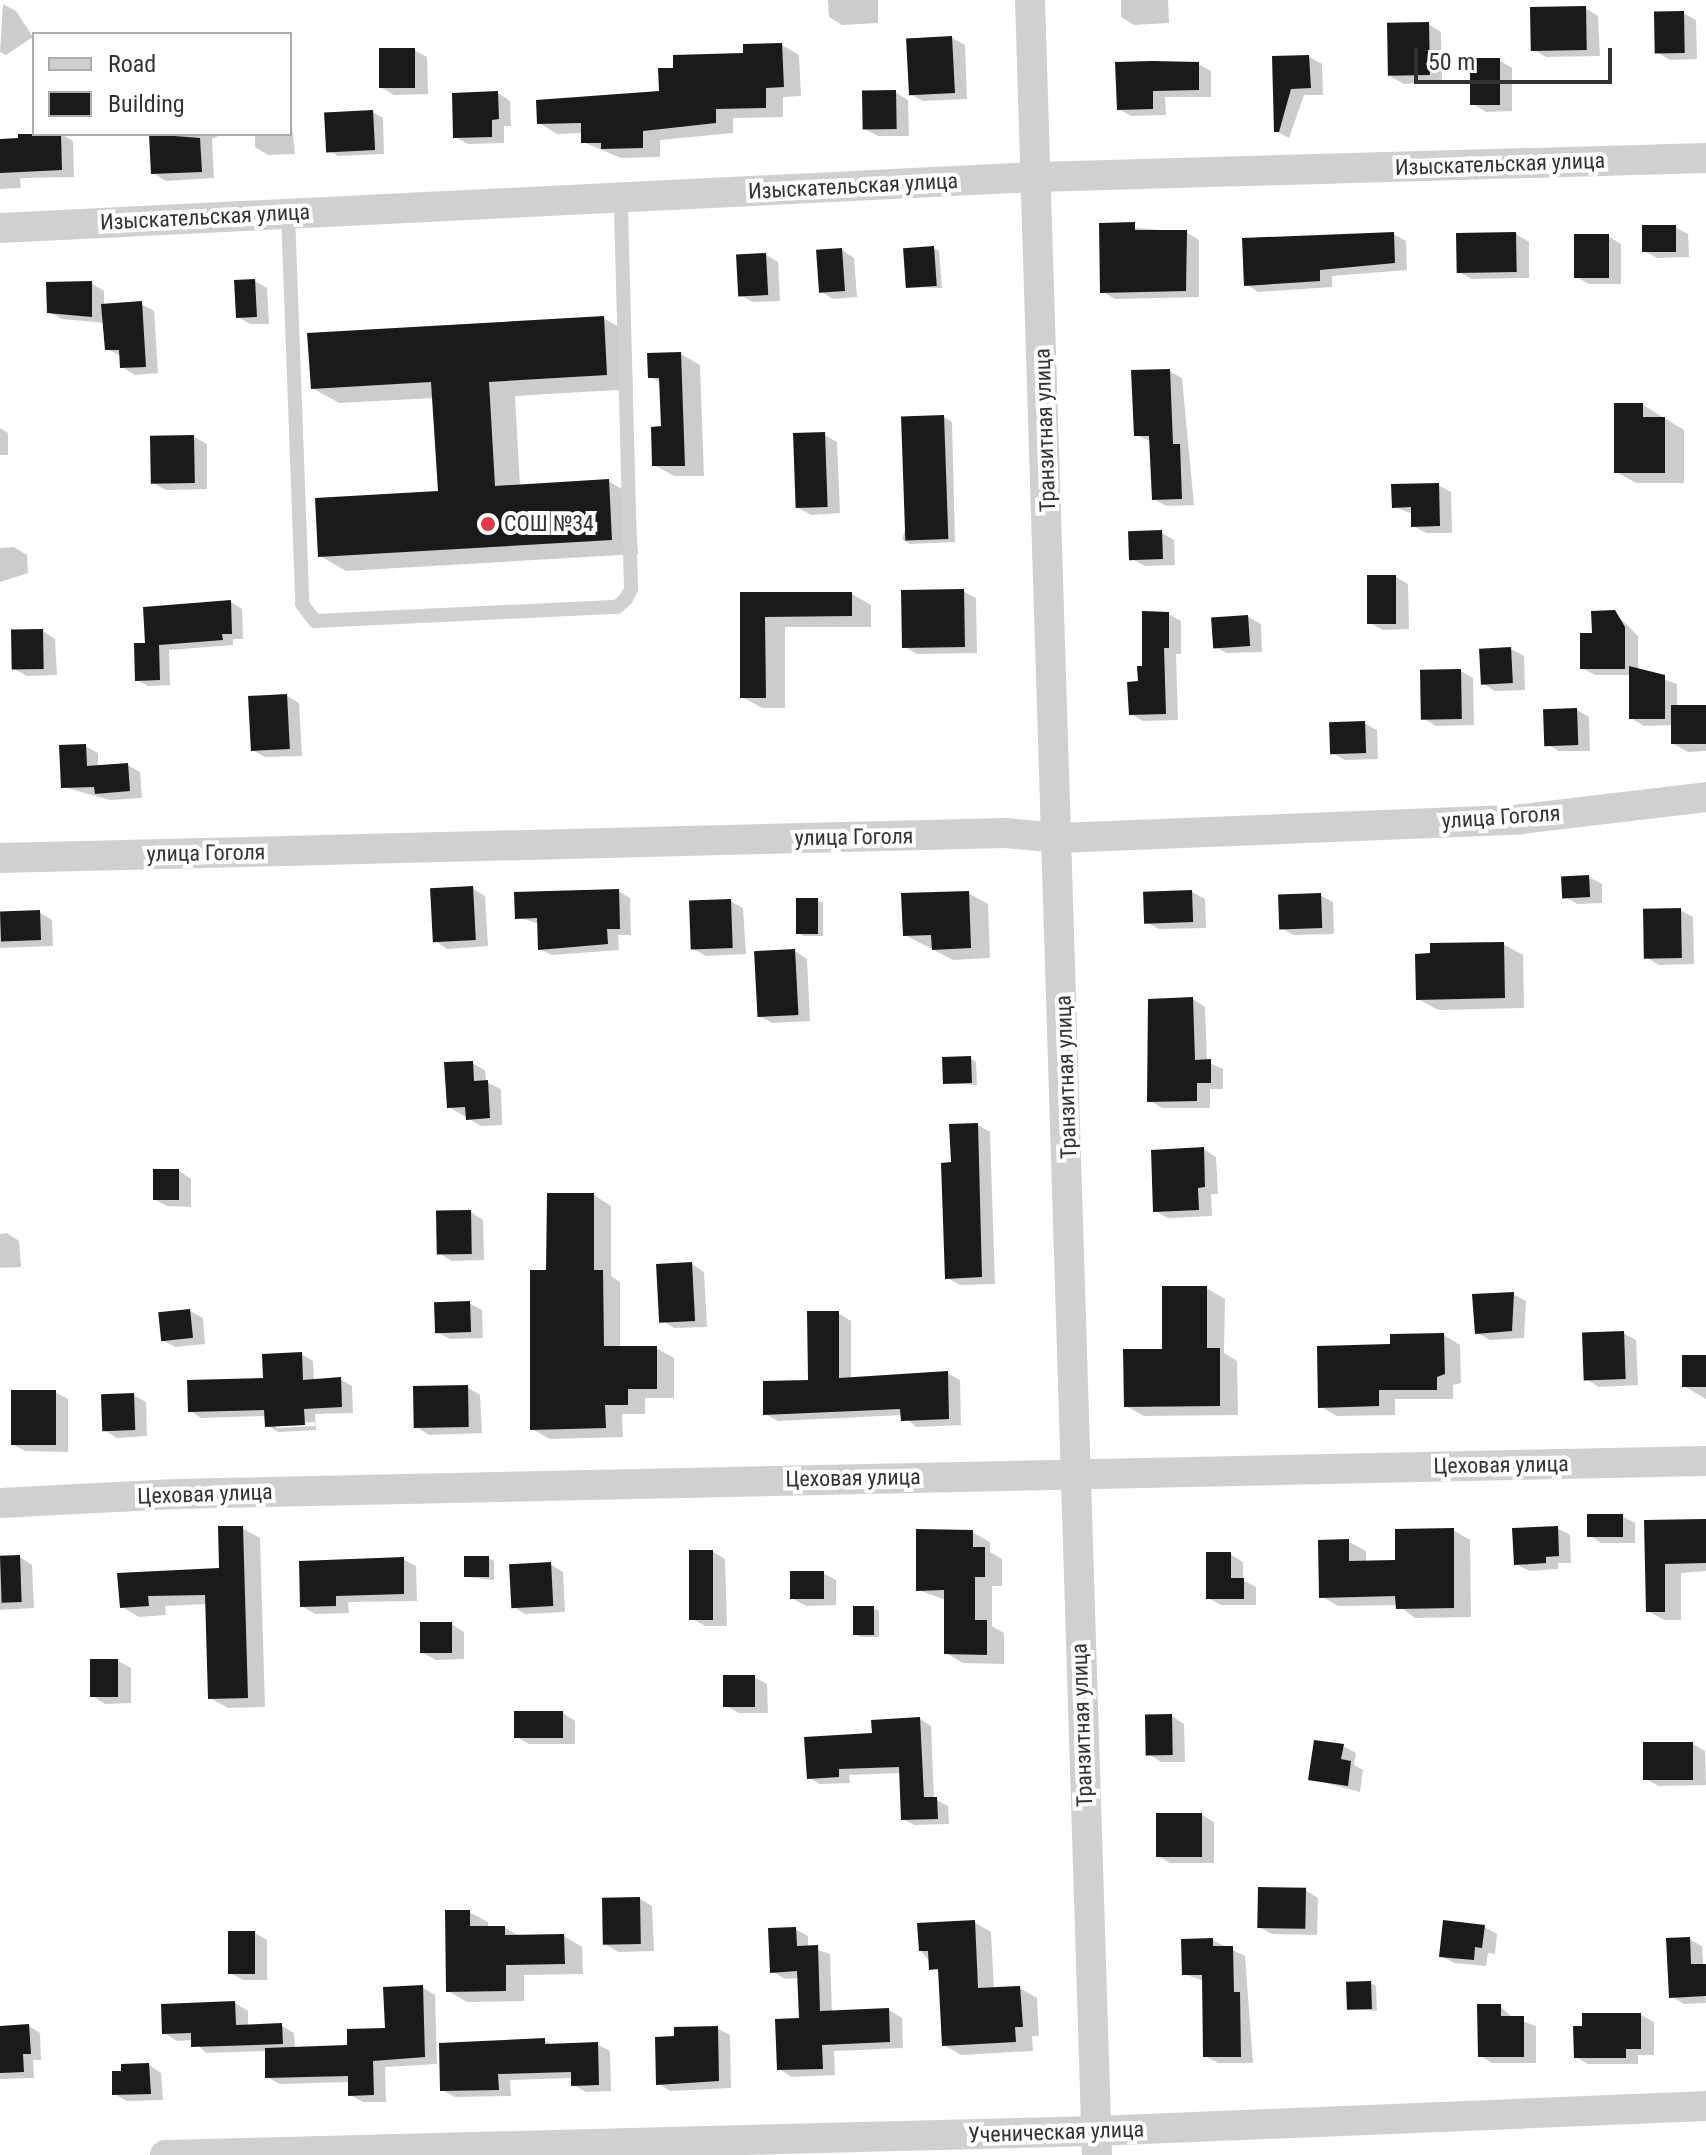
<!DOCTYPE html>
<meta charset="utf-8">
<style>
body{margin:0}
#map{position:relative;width:1706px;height:2155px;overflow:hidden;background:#fff;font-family:"Roboto Condensed",sans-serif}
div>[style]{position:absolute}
.shadow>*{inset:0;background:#0003}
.building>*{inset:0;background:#1a1a1a;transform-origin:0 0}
.lane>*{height:14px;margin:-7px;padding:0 7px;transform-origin:7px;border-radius:7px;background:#d0d0d0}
.street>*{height:30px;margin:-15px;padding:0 15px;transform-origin:15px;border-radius:15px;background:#d0d0d0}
.dots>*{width:22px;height:22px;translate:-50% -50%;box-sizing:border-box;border:4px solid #fff;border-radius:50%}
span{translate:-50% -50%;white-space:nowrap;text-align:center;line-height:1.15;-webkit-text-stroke:8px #fff;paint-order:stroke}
.street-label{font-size:22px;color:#333}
.poi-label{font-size:22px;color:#333}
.left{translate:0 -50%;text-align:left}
.legend{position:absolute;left:32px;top:32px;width:260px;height:104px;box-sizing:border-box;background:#fff;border:2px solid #adadad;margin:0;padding:10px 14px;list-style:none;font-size:24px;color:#333}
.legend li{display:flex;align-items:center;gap:16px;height:40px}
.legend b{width:40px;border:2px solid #adadad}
.scale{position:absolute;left:1414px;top:48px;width:198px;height:36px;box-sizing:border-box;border:4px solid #333;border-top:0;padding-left:10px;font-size:24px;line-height:28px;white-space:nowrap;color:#333;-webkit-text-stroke:6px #fff;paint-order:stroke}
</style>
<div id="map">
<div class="shadow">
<i style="clip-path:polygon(828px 0,878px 0,878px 23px,842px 25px,829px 17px)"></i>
<i style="clip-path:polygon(1121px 0,1168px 0,1169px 23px,1134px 25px,1121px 17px)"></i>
<i style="clip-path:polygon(3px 4px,16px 11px,33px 37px,6px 55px,0 52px)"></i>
<i style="clip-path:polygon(1585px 8px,1598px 16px,1600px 56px,1546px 57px,1534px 50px)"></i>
<i style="clip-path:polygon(1683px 13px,1696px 20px,1697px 59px,1670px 60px,1657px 52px)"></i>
<i style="clip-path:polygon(1428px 24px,1441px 32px,1442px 81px,1404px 84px,1391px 77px)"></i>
<i style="clip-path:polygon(952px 38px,965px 45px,967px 99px,923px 101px,910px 94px)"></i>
<i style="clip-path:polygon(782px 45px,799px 55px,801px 96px,783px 97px,783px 117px,733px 118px,733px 133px,660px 140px,660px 157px,621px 158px,583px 142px,583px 133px,557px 134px,539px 123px,661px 93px,675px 70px)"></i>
<i style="clip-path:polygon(414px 50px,427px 57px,428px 94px,394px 95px,382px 88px)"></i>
<i style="clip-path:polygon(1309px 57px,1322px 64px,1323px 95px,1304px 95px,1289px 138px,1276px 131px,1274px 58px)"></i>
<i style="clip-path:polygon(1499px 60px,1512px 68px,1512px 111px,1486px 112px,1473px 104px)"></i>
<i style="clip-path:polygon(1198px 64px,1211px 71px,1211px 97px,1165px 97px,1166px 115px,1131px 116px,1119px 109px)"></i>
<i style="clip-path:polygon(895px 92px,908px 100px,909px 136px,878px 136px,865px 129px)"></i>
<i style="clip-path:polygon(498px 93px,510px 101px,511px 126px,504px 126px,504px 143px,468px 144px,455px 137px)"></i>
<i style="clip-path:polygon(290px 108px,295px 154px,268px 155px,255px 147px,255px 134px,290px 134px)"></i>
<i style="clip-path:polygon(373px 112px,383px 118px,384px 154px,338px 156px,328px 150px)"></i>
<i style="clip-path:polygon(61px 134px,73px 141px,74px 177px,20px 178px,21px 188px,0 189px,0 141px)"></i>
<i style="clip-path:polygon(151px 134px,223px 134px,212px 139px,214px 178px,166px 181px,153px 173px)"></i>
<i style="clip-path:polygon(1101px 225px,1186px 232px,1199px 240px,1199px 297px,1115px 299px,1102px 291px)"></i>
<i style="clip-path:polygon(1675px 227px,1688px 234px,1689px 257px,1657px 258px,1644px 251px)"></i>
<i style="clip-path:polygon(1393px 234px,1406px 241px,1407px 270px,1332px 276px,1332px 287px,1258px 292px,1246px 284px)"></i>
<i style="clip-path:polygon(1516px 234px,1529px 242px,1529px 278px,1472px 279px,1459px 272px)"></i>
<i style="clip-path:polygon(1608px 236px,1621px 244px,1621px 284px,1589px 284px,1576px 277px)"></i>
<i style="clip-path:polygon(934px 248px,939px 251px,942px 288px,907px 287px)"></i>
<i style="clip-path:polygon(842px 250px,854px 258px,857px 297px,833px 299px,820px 291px)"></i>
<i style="clip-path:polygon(766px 255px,778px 262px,780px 301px,753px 302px,740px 295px)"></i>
<i style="clip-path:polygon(255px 281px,267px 288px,269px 324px,250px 324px,238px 317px)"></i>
<i style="clip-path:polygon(91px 283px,104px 291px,104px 306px,141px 304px,154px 311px,158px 373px,135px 375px,122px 367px,121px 356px,107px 349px,105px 323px,62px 319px,49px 312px)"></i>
<i style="clip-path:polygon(603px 318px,630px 333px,633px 389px,515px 396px,520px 486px,608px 481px,634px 496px,638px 554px,346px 571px,320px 556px,440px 493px,434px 398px,339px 403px,312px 388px)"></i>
<i style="clip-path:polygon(681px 354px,700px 365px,704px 476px,674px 476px,654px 465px,663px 428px,662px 383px,650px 377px)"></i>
<i style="clip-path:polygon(1169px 371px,1182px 378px,1194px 505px,1166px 506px,1154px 499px,1152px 442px,1136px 435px)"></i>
<i style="clip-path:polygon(1643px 405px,1684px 430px,1684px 483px,1636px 483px,1616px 472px)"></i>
<i style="clip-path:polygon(944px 417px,952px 422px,955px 542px,910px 544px,902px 539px)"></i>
<i style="clip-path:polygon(0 428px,8px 433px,8px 455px,0 455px)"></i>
<i style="clip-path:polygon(824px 435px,837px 442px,840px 513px,811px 515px,798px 508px)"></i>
<i style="clip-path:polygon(194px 437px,207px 444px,207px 489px,166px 490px,153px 483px)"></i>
<i style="clip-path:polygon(1438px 485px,1451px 492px,1452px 533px,1426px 533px,1413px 526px,1413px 514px,1394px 507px)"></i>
<i style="clip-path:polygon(1161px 532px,1174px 540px,1175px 565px,1145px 566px,1132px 559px)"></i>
<i style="clip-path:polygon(14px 547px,27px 555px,28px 573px,0 582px,0 548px)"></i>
<i style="clip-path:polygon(1396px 577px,1408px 584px,1409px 629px,1383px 630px,1370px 623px)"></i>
<i style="clip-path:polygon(963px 591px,976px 598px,977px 653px,917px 654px,905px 647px)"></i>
<i style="clip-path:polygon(742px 594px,852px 594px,871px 605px,871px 627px,785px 627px,785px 708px,762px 708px,742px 697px)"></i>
<i style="clip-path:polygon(231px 602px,242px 609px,243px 639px,233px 639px,233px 645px,169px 650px,170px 685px,148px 686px,137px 680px,147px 645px)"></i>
<i style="clip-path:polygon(1614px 612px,1638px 636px,1638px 670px,1677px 684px,1677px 708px,1706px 707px,1706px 751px,1688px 752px,1675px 745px,1674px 725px,1644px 726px,1631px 718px,1631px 675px,1595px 675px,1582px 668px,1594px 635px)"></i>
<i style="clip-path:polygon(1168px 614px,1181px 621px,1181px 654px,1176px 654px,1178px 720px,1143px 721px,1131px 714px)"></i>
<i style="clip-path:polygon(1248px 617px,1261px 624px,1262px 652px,1226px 653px,1214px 646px)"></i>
<i style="clip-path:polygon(43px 631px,55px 639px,57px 675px,27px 676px,14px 669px)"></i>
<i style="clip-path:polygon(1511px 649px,1524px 656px,1525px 690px,1495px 691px,1482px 683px)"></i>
<i style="clip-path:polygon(1461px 671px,1473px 678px,1474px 725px,1436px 726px,1423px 718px)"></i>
<i style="clip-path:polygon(287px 696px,299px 703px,302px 756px,265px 757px,252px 750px)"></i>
<i style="clip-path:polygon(1577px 710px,1589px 717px,1590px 751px,1559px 751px,1546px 744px)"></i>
<i style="clip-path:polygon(1364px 723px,1377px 730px,1378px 759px,1345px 760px,1332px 753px)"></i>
<i style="clip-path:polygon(85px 746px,98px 753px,98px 767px,127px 765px,140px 772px,142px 798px,110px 800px,63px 787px)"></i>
<i style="clip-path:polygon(1589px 877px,1602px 884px,1602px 903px,1577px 904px,1564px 896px)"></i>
<i style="clip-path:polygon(472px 888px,485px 896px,488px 946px,447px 949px,435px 941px)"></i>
<i style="clip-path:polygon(618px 891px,630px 898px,631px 935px,618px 935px,619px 950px,552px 955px,540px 949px,540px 924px,517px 917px)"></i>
<i style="clip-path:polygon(1192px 892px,1205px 899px,1206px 928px,1159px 929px,1146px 922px)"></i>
<i style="clip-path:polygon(968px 893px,988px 904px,990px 958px,953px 960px,905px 935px)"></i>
<i style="clip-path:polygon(1320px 895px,1333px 902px,1334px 934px,1294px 935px,1281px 928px)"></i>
<i style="clip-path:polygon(817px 900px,823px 903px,823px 936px,804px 936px,798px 933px)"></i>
<i style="clip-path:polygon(730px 901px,743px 908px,746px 954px,706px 956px,693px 949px)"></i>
<i style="clip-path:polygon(1680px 910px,1693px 917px,1694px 964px,1659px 965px,1647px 958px)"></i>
<i style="clip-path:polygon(39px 912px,52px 920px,53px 946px,0 948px,0 914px)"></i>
<i style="clip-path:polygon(1503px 944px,1523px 955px,1524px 1008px,1438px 1010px,1418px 999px)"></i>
<i style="clip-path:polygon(795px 951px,807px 959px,810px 1021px,772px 1023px,759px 1016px)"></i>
<i style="clip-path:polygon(1193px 999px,1205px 1007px,1207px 1062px,1223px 1069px,1223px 1089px,1210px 1089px,1210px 1108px,1162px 1108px,1149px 1100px)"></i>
<i style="clip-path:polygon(970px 1058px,976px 1062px,977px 1085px,945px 1083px)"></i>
<i style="clip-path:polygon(472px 1063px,485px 1070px,486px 1082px,501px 1089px,502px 1125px,481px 1126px,449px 1107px)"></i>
<i style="clip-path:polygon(978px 1125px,990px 1132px,995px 1284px,960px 1285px,947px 1278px,954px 1164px)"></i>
<i style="clip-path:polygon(1203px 1149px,1216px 1157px,1218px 1194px,1211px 1194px,1212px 1216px,1168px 1218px,1155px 1211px)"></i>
<i style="clip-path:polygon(179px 1171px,191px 1179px,191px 1207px,167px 1206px,154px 1199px)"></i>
<i style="clip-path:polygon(594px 1195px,611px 1206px,611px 1276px,620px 1282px,620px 1348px,656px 1348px,674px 1358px,674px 1398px,645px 1398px,645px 1414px,622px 1414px,623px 1437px,550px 1439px,532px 1429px,548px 1272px)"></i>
<i style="clip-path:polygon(471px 1212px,483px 1220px,484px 1260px,451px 1261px,439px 1253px)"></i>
<i style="clip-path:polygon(7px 1233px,19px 1241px,21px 1267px,0 1268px,0 1234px)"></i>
<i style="clip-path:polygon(692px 1264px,704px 1272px,707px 1327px,674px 1328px,661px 1320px)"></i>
<i style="clip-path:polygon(1206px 1288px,1225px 1299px,1224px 1353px,1237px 1361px,1238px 1415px,1144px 1416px,1126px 1406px)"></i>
<i style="clip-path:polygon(1513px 1294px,1526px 1301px,1524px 1338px,1490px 1340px,1477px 1333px)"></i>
<i style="clip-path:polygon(469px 1303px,482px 1310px,483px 1338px,450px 1339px,437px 1332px)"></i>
<i style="clip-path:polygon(190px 1311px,203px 1318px,205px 1344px,175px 1347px,162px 1340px)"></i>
<i style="clip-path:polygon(838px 1313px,851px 1321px,851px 1379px,947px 1373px,960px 1380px,961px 1425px,916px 1427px,903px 1415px,778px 1421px,765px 1414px,810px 1382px)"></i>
<i style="clip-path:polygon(1623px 1333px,1636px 1340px,1638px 1385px,1599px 1387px,1586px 1379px)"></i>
<i style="clip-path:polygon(1444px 1335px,1460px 1345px,1461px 1383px,1453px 1385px,1453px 1399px,1395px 1399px,1395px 1415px,1337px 1416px,1320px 1406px,1392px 1346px)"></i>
<i style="clip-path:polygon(evenodd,301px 1354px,313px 1361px,314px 1381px,340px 1379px,352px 1386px,353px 1413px,315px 1414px,316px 1430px,278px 1432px,267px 1425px,266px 1416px,201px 1418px,190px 1411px,265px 1380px,301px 1354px,315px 1422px,315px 1426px,276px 1428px,276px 1424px,315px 1422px)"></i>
<i style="clip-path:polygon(1706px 1357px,1706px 1399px,1684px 1386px)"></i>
<i style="clip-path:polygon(467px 1387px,480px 1395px,482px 1433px,429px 1435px,416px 1427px)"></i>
<i style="clip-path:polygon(55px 1392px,68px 1399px,68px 1452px,25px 1451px,12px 1444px)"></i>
<i style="clip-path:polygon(133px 1395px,146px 1402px,147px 1436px,117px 1438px,104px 1430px)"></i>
<i style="clip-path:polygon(1622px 1516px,1635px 1523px,1635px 1543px,1601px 1543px,1589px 1535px)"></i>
<i style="clip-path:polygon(1706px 1520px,1706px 1571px,1681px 1573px,1681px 1620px,1664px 1620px,1648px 1611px,1646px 1522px)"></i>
<i style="clip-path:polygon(242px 1528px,260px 1538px,265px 1707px,228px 1708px,210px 1698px,208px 1604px,165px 1606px,166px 1615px,139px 1617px,122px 1607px,119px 1574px,221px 1570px)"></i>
<i style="clip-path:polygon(1557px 1528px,1570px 1535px,1571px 1563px,1558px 1563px,1558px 1569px,1529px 1571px,1516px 1564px)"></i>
<i style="clip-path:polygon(1453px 1530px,1470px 1540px,1471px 1617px,1415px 1618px,1398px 1605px,1338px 1606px,1321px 1596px,1348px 1541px,1366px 1551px,1366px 1563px,1397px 1562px)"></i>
<i style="clip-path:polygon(972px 1532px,990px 1542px,990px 1552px,1002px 1559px,1002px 1586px,992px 1586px,992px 1626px,1004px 1633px,1004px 1664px,963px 1663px,946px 1653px,946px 1600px,918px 1590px)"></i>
<i style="clip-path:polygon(713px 1552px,725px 1559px,727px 1626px,705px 1626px,693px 1619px)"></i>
<i style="clip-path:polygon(1230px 1554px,1243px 1562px,1243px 1580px,1256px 1587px,1256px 1605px,1221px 1605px,1208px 1598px)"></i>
<i style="clip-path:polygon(20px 1557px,32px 1565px,34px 1608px,0 1610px,0 1558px)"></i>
<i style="clip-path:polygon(488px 1558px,494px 1561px,494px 1580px,466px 1577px)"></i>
<i style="clip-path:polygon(403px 1559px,416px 1566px,417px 1601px,348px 1602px,349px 1613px,315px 1614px,302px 1606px)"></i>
<i style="clip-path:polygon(550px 1564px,563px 1572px,565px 1612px,525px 1614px,512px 1606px)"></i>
<i style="clip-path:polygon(823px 1573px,836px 1580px,836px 1605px,806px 1606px,793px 1599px)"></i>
<i style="clip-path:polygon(873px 1608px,879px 1611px,879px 1637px,861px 1637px,855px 1634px)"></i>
<i style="clip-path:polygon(451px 1624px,464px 1632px,464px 1659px,436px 1660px,423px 1653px)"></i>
<i style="clip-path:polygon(118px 1661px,131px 1668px,131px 1703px,105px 1704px,93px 1696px)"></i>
<i style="clip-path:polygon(754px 1677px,767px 1684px,768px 1713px,739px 1713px,726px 1706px)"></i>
<i style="clip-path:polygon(563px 1713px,575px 1721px,575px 1744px,529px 1744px,516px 1737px)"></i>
<i style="clip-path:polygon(1172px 1716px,1184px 1724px,1185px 1762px,1161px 1762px,1148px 1754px)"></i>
<i style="clip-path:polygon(920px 1719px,931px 1726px,934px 1799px,948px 1806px,949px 1824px,914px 1825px,903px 1819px,901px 1773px,849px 1775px,850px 1783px,820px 1784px,809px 1778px,874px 1734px)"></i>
<i style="clip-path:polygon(1693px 1744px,1705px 1751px,1706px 1785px,1658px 1786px,1646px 1779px)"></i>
<i style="clip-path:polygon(1343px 1746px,1356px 1753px,1354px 1765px,1363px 1770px,1360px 1792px,1310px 1779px)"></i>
<i style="clip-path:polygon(1202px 1815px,1214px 1822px,1214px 1863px,1170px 1863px,1158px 1856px)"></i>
<i style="clip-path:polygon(1305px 1890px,1318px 1898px,1317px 1935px,1272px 1934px,1259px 1927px)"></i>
<i style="clip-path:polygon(640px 1899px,652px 1906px,654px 1951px,618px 1952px,605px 1944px)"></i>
<i style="clip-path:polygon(469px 1912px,488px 1922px,488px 1928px,505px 1928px,521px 1937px,564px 1936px,582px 1947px,583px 1974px,524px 1975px,524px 2001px,467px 2002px,448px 1991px)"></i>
<i style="clip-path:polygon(974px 1922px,991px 1932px,994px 1989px,1020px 1988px,1037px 1998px,1039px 2036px,1032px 2036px,1033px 2051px,961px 2055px,944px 2045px,940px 1974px,920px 1950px)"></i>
<i style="clip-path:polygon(1484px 1927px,1497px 1934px,1495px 1954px,1488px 1953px,1486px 1966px,1454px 1963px,1441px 1956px)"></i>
<i style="clip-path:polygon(795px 1929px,808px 1936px,808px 1947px,830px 1954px,832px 2012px,889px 2010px,902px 2018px,903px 2048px,834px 2051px,835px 2075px,792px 2077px,779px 2069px,801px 2020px,799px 1978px,785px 1979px,772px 1971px)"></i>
<i style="clip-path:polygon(255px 1933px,267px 1940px,267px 1980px,243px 1980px,230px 1973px)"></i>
<i style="clip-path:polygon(1689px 1939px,1702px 1946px,1706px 2003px,1684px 2004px,1671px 1996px)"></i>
<i style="clip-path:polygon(1212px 1940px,1245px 1956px,1253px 2063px,1218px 2063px,1205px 2056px,1204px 1981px,1184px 1974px)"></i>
<i style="clip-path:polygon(1371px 1983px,1376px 1986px,1377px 2011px,1349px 2009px)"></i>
<i style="clip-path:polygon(422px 1987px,435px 1995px,437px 2064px,385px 2067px,386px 2102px,363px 2102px,350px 2095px,350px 2082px,280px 2084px,267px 2077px,267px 2051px,206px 2053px,193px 2040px,177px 2041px,164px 2033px,235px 2003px,248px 2011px,248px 2026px,282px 2026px,294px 2033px,295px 2049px,349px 2047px,387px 2030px)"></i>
<i style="clip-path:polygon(1500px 2006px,1513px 2018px,1536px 2026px,1536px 2063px,1492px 2063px,1480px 2056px)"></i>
<i style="clip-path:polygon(1641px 2015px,1654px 2022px,1654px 2055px,1638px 2055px,1638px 2064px,1588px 2064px,1576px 2057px)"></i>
<i style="clip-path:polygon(29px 2026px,40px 2033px,41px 2060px,33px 2060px,34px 2078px,0 2079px,0 2028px)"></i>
<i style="clip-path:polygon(717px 2028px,730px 2035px,731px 2088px,670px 2091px,658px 2083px,676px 2038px)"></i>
<i style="clip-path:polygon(544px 2040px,554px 2046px,597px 2044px,610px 2051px,611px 2091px,586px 2092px,573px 2085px,573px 2078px,510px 2080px,511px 2096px,455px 2097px,442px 2090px)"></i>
<i style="clip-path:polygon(149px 2065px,161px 2073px,163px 2100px,127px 2101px,114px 2094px)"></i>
</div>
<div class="building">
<i style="left:1586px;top:6px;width:44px;height:56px;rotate:89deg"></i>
<i style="left:1684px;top:11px;width:42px;height:30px;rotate:89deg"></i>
<i style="left:1429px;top:22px;width:53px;height:42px;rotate:89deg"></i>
<i style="left:952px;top:36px;width:57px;height:46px;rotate:87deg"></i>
<i style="clip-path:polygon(782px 43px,784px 87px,766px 88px,766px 108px,716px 109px,716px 123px,643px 131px,643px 148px,601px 149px,601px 143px,581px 143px,581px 123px,537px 124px,536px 100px,659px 91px,658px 68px,673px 68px,673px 55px,743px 53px,743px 44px)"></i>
<i style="left:415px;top:48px;width:40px;height:36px;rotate:90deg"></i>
<i style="clip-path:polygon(1309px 55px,1311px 88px,1291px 89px,1279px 132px,1274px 132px,1272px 56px)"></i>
<i style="left:1500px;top:58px;width:47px;height:30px;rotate:90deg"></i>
<i style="clip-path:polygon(1152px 61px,1199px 62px,1199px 90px,1153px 91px,1153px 109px,1117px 110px,1115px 62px)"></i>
<i style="left:896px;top:90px;width:39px;height:34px;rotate:89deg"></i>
<i style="clip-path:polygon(498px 91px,499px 119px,492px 120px,492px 137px,453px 138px,452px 93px)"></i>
<i style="left:373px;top:110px;width:40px;height:49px;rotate:87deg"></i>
<i style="clip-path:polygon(18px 134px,61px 134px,62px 170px,0 173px,0 139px,18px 138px)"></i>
<i style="clip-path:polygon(149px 134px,200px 138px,202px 172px,151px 174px)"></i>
<i style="clip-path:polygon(1135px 222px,1135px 230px,1187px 230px,1186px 291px,1100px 293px,1099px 223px)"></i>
<i style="left:1642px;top:225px;width:34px;height:27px"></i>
<i style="clip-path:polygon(1394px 232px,1395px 263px,1320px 270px,1320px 281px,1244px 286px,1242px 238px)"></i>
<i style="left:1516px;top:232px;width:40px;height:60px;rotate:89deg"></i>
<i style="left:1574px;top:234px;width:35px;height:44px"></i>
<i style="left:934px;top:246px;width:40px;height:31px;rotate:86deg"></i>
<i style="left:842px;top:248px;width:43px;height:26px;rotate:86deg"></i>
<i style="left:766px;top:253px;width:42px;height:30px;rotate:87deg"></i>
<i style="left:255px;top:279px;width:38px;height:21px;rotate:87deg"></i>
<i style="clip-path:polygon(92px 281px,92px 317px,47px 313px,46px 282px)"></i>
<i style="clip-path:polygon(142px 301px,146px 367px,120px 368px,119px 350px,105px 350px,101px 304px)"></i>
<i style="clip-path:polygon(604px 316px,607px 375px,489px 382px,495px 486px,609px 479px,612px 540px,318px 557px,315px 498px,438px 491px,431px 382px,311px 389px,307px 333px)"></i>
<i style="clip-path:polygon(681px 352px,685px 466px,652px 466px,651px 427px,661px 426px,659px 378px,648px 378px,647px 353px)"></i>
<i style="clip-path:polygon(1170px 369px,1173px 444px,1180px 444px,1182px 499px,1152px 500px,1149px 436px,1134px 436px,1131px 370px)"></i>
<i style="clip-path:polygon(1614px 403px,1643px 403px,1643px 417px,1665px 417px,1665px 473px,1614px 473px)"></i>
<i style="left:944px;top:415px;width:124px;height:43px;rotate:88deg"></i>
<i style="left:825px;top:432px;width:75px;height:32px;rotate:88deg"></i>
<i style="left:194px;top:435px;width:48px;height:44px;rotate:89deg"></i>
<i style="clip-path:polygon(1439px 483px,1440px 526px,1411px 527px,1411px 507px,1392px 508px,1391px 484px)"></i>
<i style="left:1162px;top:530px;width:29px;height:34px;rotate:88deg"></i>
<i style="left:1367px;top:575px;width:29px;height:49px"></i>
<i style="left:964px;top:589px;width:58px;height:63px;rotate:89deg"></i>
<i style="clip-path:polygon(740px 592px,852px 592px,852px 616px,765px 617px,766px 698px,740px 698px)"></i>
<i style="clip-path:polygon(231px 600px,232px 634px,222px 634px,223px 640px,159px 645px,160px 680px,135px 681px,134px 643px,145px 643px,143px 607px)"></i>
<i style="clip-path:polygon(1615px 610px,1625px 627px,1625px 669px,1580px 669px,1580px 633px,1592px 633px,1591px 611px)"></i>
<i style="clip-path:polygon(1142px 611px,1169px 612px,1169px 648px,1164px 648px,1166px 714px,1129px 715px,1127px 682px,1138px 681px,1137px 666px,1142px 666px)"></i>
<i style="left:1248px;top:615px;width:31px;height:37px;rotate:86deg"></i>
<i style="left:43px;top:629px;width:40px;height:32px;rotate:89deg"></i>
<i style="left:1511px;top:647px;width:36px;height:32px;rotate:87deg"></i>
<i style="clip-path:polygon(1629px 666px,1665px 675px,1665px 719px,1629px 719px)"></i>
<i style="left:1461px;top:669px;width:50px;height:41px;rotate:89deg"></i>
<i style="left:287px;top:694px;width:55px;height:39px;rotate:87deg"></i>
<i style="left:1706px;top:705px;width:39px;height:35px;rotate:90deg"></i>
<i style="left:1577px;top:708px;width:37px;height:34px;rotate:88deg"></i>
<i style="left:1365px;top:721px;width:32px;height:36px;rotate:88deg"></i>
<i style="clip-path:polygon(86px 744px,87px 766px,128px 763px,130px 791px,95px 794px,94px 787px,61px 788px,59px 745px)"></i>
<i style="left:1589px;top:875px;width:22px;height:28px;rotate:87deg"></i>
<i style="left:473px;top:886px;width:54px;height:43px;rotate:87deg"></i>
<i style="clip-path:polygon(619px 889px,620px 929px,607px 929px,608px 944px,538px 950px,537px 918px,515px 919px,514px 892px)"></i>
<i style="left:1192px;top:890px;width:32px;height:49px;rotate:88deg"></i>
<i style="clip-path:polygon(969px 891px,971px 948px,932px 950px,931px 935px,903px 936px,901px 893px)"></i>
<i style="left:1321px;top:893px;width:35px;height:43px;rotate:88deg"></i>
<i style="left:796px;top:898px;width:22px;height:36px"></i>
<i style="left:731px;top:899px;width:49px;height:42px;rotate:88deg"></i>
<i style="left:1681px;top:908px;width:50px;height:38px;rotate:89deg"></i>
<i style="left:40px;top:910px;width:30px;height:40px;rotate:88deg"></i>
<i style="clip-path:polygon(1504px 942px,1505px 998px,1416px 1000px,1415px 954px,1430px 953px,1430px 943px)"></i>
<i style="left:795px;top:949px;width:66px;height:41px;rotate:87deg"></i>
<i style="clip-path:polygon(1193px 997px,1195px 1060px,1211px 1059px,1211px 1083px,1197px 1083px,1197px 1101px,1147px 1102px,1148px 999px)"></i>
<i style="left:971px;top:1056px;width:27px;height:29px;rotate:88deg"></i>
<i style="clip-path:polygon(473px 1061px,474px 1081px,488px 1080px,490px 1118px,466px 1120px,465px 1107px,447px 1108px,444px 1062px)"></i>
<i style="clip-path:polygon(978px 1123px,982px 1277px,945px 1279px,941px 1163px,951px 1162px,949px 1124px)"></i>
<i style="clip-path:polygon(1204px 1147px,1205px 1187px,1198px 1188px,1199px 1210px,1153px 1212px,1151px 1150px)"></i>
<i style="left:153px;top:1169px;width:26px;height:31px"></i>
<i style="clip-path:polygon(547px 1193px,594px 1193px,594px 1270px,603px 1270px,604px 1346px,657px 1346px,657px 1389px,628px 1389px,628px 1405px,605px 1405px,606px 1428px,530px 1430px,530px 1270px,546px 1270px)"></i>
<i style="left:471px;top:1210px;width:44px;height:35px;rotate:89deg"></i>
<i style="left:692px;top:1262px;width:59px;height:36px;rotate:87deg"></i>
<i style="clip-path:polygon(1162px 1286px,1207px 1286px,1207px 1348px,1220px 1348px,1220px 1406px,1124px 1407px,1123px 1349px,1162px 1349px)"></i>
<i style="clip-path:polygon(1514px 1292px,1512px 1331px,1475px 1334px,1472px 1294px)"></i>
<i style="left:470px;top:1301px;width:31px;height:36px;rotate:88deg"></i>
<i style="left:190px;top:1309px;width:29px;height:32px;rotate:84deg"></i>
<i style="clip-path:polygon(807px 1311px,839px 1311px,839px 1378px,948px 1371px,949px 1419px,901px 1421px,900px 1409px,763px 1415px,763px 1381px,808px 1380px)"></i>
<i style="left:1624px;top:1331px;width:48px;height:42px;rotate:88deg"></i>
<i style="clip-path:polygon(1444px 1333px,1445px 1374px,1437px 1377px,1437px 1390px,1379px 1390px,1379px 1406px,1318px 1408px,1317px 1346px,1390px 1344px,1390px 1334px)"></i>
<i style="clip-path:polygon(302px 1352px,303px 1380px,341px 1377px,342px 1407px,304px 1409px,305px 1425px,265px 1427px,264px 1410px,188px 1412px,187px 1380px,263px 1378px,262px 1354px)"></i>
<i style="left:1682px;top:1355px;width:24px;height:32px"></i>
<i style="left:468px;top:1385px;width:42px;height:55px;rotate:89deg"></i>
<i style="left:11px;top:1390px;width:45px;height:55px"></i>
<i style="left:134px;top:1393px;width:37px;height:33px;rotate:88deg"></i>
<i style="left:1587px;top:1514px;width:36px;height:23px"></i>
<i style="clip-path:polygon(1706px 1519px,1706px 1563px,1665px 1564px,1665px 1612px,1646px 1612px,1644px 1520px)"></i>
<i style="clip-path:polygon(218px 1526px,243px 1526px,248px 1698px,208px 1699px,205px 1595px,148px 1596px,149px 1606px,120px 1608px,117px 1573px,219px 1568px)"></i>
<i style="clip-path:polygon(1558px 1526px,1559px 1556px,1546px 1557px,1546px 1563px,1514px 1565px,1512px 1528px)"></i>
<i style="clip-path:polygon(1454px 1528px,1454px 1608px,1396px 1609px,1395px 1596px,1319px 1598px,1318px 1540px,1349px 1539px,1349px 1561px,1395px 1560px,1395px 1529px)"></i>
<i style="clip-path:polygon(916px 1529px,973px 1530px,973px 1547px,985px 1547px,985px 1577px,975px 1577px,975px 1620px,987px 1620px,987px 1655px,944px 1654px,944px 1590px,916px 1591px)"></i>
<i style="left:689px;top:1550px;width:24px;height:70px"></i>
<i style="clip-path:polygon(1206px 1552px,1231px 1552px,1231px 1578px,1244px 1578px,1244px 1599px,1206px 1599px)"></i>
<i style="left:20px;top:1555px;width:47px;height:20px;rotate:88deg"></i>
<i style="left:489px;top:1556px;width:21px;height:25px;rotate:90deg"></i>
<i style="clip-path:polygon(404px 1557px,404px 1594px,336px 1596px,336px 1606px,300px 1607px,299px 1561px)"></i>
<i style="left:551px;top:1562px;width:44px;height:42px;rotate:87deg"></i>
<i style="left:824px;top:1571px;width:28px;height:34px;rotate:90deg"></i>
<i style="left:853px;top:1606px;width:21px;height:29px"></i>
<i style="left:452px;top:1622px;width:31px;height:32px;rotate:90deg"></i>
<i style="left:90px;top:1659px;width:28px;height:38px"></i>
<i style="left:723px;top:1675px;width:32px;height:32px"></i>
<i style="left:514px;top:1711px;width:49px;height:27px"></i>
<i style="left:1172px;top:1714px;width:41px;height:27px;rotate:89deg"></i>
<i style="clip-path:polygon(920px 1717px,924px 1797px,937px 1797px,938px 1819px,901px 1820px,899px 1767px,839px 1769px,839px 1777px,807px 1779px,804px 1737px,872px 1733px,871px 1720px)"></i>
<i style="clip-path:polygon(1314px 1740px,1344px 1744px,1341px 1759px,1351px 1761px,1348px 1786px,1308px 1780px)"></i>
<i style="left:1643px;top:1742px;width:50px;height:38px"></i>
<i style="left:1156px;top:1813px;width:46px;height:44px"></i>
<i style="left:1258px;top:1887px;width:48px;height:41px;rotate:1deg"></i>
<i style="left:640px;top:1897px;width:47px;height:38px;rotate:89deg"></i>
<i style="clip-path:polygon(445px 1910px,470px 1910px,470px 1926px,505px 1926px,505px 1935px,564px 1934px,565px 1964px,506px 1965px,506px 1991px,446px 1992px)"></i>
<i style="clip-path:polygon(975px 1920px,978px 1988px,1020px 1986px,1023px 2027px,1015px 2027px,1016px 2042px,942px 2046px,938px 1969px,929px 1970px,928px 1951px,919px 1951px,917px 1923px)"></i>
<i style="clip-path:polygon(1443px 1920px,1485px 1925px,1482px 1948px,1475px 1947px,1474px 1960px,1439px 1957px)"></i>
<i style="clip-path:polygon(796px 1927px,797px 1946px,818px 1945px,820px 2011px,889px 2008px,890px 2042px,822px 2045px,823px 2069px,777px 2070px,775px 2019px,799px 2018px,797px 1971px,770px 1973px,768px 1928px)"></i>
<i style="left:228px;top:1931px;width:27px;height:43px"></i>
<i style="clip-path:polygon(1690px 1937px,1691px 1964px,1706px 1964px,1706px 1996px,1669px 1998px,1666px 1938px)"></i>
<i style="clip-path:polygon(1213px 1938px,1213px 1946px,1233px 1946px,1234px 1992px,1240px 1992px,1241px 2057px,1203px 2057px,1202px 1975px,1182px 1975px,1181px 1939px)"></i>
<i style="left:1371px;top:1981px;width:28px;height:25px;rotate:88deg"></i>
<i style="clip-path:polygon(423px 1985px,425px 2057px,373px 2061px,374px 2095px,348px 2096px,348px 2076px,265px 2078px,265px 2048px,347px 2045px,347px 2029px,385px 2028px,383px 1987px)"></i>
<i style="clip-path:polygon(235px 2001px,236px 2025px,282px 2023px,283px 2044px,191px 2047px,191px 2033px,162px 2034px,161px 2004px)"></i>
<i style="clip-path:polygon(1477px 2004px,1501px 2004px,1501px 2016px,1524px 2016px,1524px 2057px,1478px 2057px)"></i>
<i style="clip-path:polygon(1582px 2013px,1641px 2013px,1641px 2049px,1626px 2049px,1626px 2058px,1574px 2058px,1573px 2026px,1582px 2026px)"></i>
<i style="clip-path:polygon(29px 2024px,31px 2054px,23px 2054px,24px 2072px,0 2073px,0 2026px)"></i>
<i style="clip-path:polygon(718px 2026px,719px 2081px,656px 2085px,655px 2037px,674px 2036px,674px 2027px)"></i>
<i style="clip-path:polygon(545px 2038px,545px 2044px,598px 2042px,599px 2085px,571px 2086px,571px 2072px,498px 2074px,499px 2090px,440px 2091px,439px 2043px)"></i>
<i style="clip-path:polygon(149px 2063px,151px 2094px,112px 2095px,112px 2071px,121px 2071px,121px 2064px)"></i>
</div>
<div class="lane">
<i style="left:288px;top:213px;width:391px;rotate:87.9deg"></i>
<i style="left:302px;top:604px;width:21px;rotate:53deg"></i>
<i style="left:315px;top:621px;width:302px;rotate:-2.7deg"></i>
<i style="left:617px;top:607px;width:12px;rotate:-42deg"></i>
<i style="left:626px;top:599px;width:11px;rotate:-63deg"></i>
<i style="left:631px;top:589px;width:391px;rotate:-91.5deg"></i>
</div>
<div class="street">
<i style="left:1030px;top:0;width:2156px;rotate:88.22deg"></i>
<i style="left:0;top:228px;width:1038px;rotate:-2.82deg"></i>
<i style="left:1037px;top:177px;width:669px;rotate:-1.63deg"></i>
<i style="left:0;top:858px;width:1005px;rotate:-1.42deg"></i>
<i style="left:1005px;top:833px;width:54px;rotate:5.3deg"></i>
<i style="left:1059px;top:838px;width:463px;rotate:-2.3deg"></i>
<i style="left:1522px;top:819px;width:185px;rotate:-6.8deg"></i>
<i style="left:0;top:1503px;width:176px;rotate:-2.9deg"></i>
<i style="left:176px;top:1494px;width:1530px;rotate:-1.24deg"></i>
<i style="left:165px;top:2155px;width:932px;rotate:-1.48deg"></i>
<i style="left:1097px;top:2131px;width:610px;rotate:-2.35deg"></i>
</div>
<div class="dots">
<i style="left:488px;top:524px;background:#e63946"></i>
</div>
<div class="street-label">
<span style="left:1500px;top:164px;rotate:-2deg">Изыскательская улица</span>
<span style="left:853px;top:186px;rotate:-3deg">Изыскательская улица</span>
<span style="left:205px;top:217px;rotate:-3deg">Изыскательская улица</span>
<span style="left:1045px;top:430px;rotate:-92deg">Транзитная улица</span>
<span style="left:1501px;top:817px;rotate:-4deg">улица Гоголя</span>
<span style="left:854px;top:837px;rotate:-1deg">улица Гоголя</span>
<span style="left:206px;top:853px;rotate:-1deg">улица Гоголя</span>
<span style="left:1066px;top:1077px;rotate:-92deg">Транзитная улица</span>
<span style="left:1501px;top:1465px;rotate:-1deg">Цеховая улица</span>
<span style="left:853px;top:1478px;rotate:-1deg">Цеховая улица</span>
<span style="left:205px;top:1494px;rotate:-2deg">Цеховая улица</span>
<span style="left:1082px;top:1725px;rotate:-92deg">Транзитная улица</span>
<span style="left:1056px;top:2132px;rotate:-2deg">Ученическая улица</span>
</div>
<div class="poi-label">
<span class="left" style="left:504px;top:524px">СОШ №34</span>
</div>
<ul class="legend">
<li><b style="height:10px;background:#d0d0d0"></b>Road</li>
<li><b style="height:22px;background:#1a1a1a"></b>Building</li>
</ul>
<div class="scale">50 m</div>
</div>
